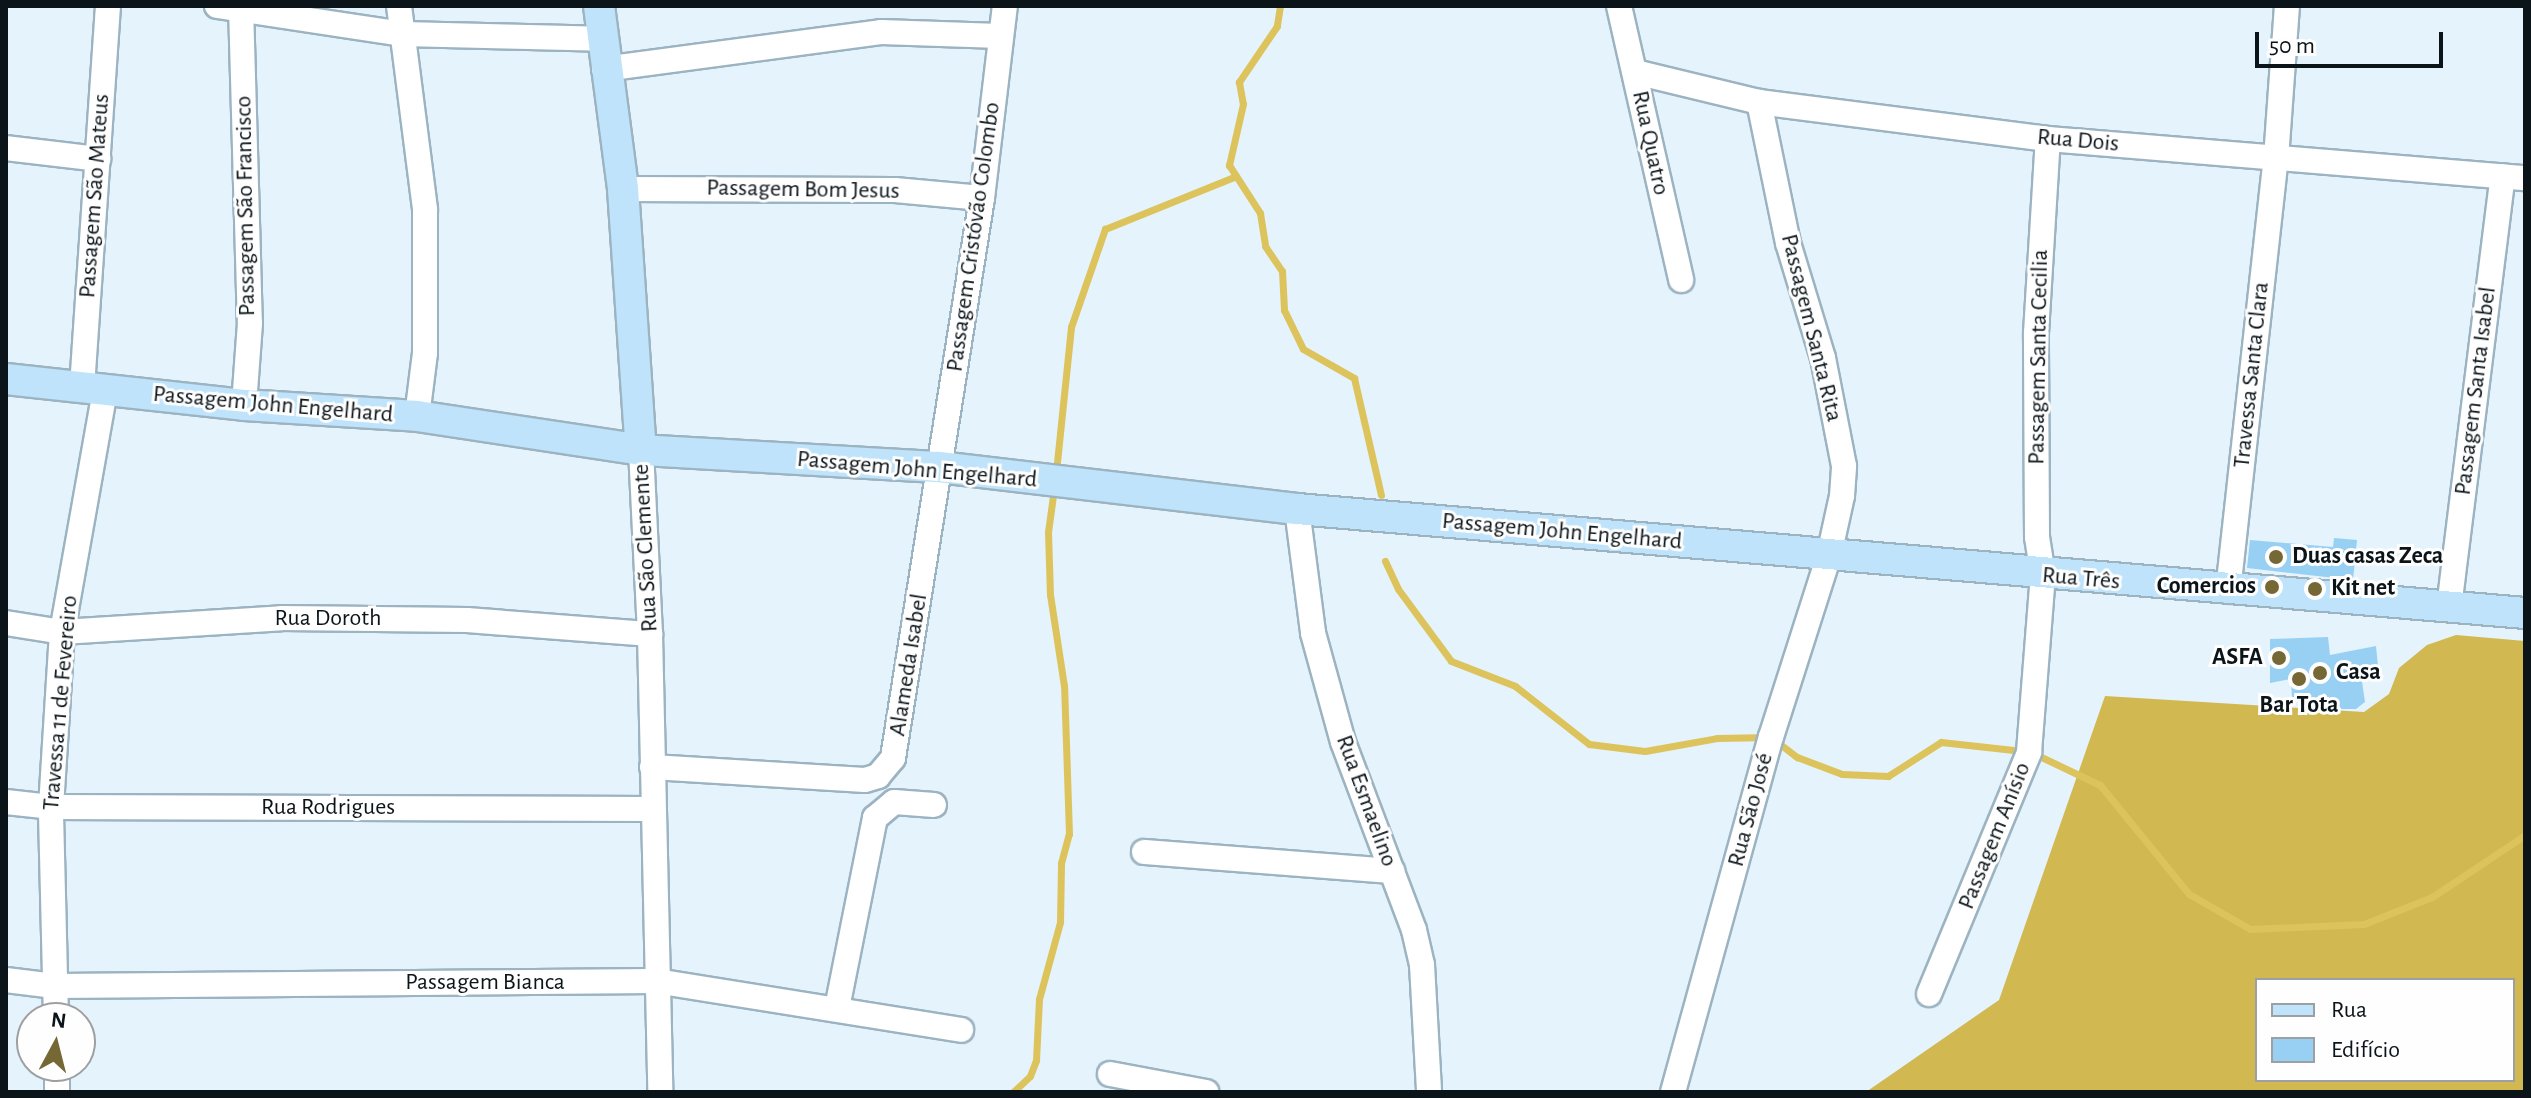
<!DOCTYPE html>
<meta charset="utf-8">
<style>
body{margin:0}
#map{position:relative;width:2531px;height:1098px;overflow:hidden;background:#e5f3fc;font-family:"Alegreya Sans",sans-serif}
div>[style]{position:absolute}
.forest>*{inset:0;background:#d2b851}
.stream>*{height:7px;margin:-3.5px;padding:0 3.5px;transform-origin:3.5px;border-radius:3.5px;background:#ddc35c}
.building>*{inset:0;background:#98d0f3}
.roads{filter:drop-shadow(2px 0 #9cb3c1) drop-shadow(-2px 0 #9cb3c1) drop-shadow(0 2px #9cb3c1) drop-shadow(0 -2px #9cb3c1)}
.minor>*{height:24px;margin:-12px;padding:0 12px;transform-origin:12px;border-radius:12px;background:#fff}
.major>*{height:30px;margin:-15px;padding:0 15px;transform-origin:15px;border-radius:15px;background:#bee3fa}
.dots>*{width:22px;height:22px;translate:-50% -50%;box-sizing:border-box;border:4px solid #fefefe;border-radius:50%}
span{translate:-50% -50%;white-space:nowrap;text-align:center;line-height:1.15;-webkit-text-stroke:6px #fefefe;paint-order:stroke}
.street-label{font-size:24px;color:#0b1419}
.poi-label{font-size:24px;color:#0b1419;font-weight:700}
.left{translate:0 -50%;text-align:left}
.right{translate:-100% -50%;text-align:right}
.frame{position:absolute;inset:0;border:8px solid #0b1419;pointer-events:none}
.legend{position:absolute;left:2255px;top:978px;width:260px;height:104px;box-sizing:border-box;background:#fefefe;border:2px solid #9da0a2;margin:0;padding:10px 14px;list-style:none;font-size:24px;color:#0b1419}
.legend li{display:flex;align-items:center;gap:16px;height:40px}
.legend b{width:40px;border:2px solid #9da0a2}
.north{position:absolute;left:16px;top:1002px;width:80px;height:80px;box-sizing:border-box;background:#fefefe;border:2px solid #9da0a2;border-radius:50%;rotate:7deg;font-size:22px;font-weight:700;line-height:32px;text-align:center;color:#0b1419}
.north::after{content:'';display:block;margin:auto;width:28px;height:36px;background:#756835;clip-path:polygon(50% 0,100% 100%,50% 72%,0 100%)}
.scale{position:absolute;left:2255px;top:32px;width:188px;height:36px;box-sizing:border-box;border:4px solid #0b1419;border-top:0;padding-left:10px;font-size:24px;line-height:28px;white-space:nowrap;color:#0b1419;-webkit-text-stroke:6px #fefefe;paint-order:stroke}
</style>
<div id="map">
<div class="forest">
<i style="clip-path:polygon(evenodd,2456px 635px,2525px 641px,2525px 1092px,1866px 1092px,1999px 1000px,2105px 696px,2364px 712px,2389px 694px,2399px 668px,2427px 645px,2456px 635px,2257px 980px,2513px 980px,2513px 1080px,2257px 1080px,2257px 980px)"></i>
</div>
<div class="stream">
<i style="left:1280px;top:6px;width:20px;rotate:99deg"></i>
<i style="left:1277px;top:26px;width:68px;rotate:124.2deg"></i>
<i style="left:1239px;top:82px;width:22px;rotate:80deg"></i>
<i style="left:1243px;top:104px;width:63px;rotate:102.9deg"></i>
<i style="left:1229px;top:165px;width:57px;rotate:57.1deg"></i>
<i style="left:1260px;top:213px;width:33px;rotate:81deg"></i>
<i style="left:1265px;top:246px;width:30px;rotate:56deg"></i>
<i style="left:1282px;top:271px;width:39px;rotate:87deg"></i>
<i style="left:1284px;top:310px;width:43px;rotate:64deg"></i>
<i style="left:1303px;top:349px;width:59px;rotate:29.6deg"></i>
<i style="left:1354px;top:378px;width:120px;rotate:77deg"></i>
<i style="left:1056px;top:472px;width:146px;rotate:-84.1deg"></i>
<i style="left:1071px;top:327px;width:104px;rotate:-70.9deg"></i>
<i style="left:1105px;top:229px;width:141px;rotate:-22deg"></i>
<i style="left:1385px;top:561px;width:31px;rotate:65deg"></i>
<i style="left:1398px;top:589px;width:89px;rotate:53.6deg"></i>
<i style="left:1451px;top:661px;width:69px;rotate:21.3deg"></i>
<i style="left:1515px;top:686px;width:94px;rotate:38.1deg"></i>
<i style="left:1589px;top:744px;width:56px;rotate:7.1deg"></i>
<i style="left:1645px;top:751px;width:73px;rotate:-10.2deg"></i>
<i style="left:1717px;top:738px;width:54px;rotate:-1.1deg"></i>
<i style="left:1771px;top:737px;width:33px;rotate:38deg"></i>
<i style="left:1797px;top:757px;width:48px;rotate:20.7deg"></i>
<i style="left:1842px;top:774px;width:46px;rotate:2.5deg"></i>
<i style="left:1888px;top:776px;width:63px;rotate:-32.7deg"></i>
<i style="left:1941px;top:742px;width:82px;rotate:6.3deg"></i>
<i style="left:2035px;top:754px;width:72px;rotate:25.5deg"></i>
<i style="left:2100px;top:785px;width:141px;rotate:50.8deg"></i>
<i style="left:2189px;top:894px;width:70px;rotate:29.8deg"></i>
<i style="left:2250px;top:929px;width:114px;rotate:-2.5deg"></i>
<i style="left:2364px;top:924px;width:73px;rotate:-21.7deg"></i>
<i style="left:2432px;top:897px;width:112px;rotate:-33.7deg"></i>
<i style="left:1013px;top:1092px;width:23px;rotate:-43deg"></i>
<i style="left:1030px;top:1076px;width:17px;rotate:-69deg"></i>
<i style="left:1036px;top:1060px;width:61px;rotate:-87.2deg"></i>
<i style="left:1039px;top:999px;width:80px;rotate:-74.7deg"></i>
<i style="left:1060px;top:922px;width:59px;rotate:-89deg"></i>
<i style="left:1061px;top:863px;width:30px;rotate:-75deg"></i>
<i style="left:1069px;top:834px;width:148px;rotate:-91.9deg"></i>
<i style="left:1064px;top:686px;width:92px;rotate:-98.7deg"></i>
<i style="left:1050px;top:595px;width:63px;rotate:-91.8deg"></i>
<i style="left:1048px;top:532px;width:44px;rotate:-82.2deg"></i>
</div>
<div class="building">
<i style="clip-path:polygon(2334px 538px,2357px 540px,2353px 580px,2247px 568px,2250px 540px,2333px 547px)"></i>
<i style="clip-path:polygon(2328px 637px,2330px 655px,2376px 646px,2378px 666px,2360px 668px,2365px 702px,2356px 709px,2310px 709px,2310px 699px,2292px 699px,2291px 679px,2270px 683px,2270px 639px)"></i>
</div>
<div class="roads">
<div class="minor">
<i style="left:217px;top:6px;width:187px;rotate:8.6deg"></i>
<i style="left:402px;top:34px;width:199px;rotate:1.4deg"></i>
<i style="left:241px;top:6px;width:317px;rotate:88.4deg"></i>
<i style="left:250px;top:323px;width:82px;rotate:94.2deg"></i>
<i style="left:399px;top:6px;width:206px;rotate:82.7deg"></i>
<i style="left:425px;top:210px;width:143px;rotate:90deg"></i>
<i style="left:425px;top:353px;width:64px;rotate:97.2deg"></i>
<i style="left:1619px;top:6px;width:281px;rotate:77.2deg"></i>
<i style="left:604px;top:69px;width:279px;rotate:-7.6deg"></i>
<i style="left:881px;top:32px;width:119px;rotate:1.9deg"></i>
<i style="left:1635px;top:72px;width:128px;rotate:13.6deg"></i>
<i style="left:1759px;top:102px;width:291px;rotate:7.3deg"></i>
<i style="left:2048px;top:139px;width:479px;rotate:4.7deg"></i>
<i style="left:6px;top:148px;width:93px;rotate:6.8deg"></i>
<i style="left:623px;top:189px;width:272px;rotate:0.2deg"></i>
<i style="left:895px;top:190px;width:87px;rotate:5.3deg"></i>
<i style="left:82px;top:387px;width:382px;rotate:-86.1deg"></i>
<i style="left:641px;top:450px;width:184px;rotate:87.2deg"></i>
<i style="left:650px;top:634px;width:458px;rotate:88.7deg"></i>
<i style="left:1297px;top:509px;width:125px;rotate:82.6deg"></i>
<i style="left:1313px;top:633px;width:113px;rotate:74.6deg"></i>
<i style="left:1343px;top:742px;width:201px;rotate:69.3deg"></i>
<i style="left:1414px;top:930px;width:36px;rotate:77deg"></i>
<i style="left:1422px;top:965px;width:127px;rotate:86.8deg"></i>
<i style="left:2228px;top:591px;width:435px;rotate:-83.7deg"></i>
<i style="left:2276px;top:159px;width:153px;rotate:-85.9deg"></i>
<i style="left:2449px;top:607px;width:434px;rotate:-82.9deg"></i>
<i style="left:6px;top:623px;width:57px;rotate:9.1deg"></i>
<i style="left:62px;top:632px;width:220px;rotate:-3.6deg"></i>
<i style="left:282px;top:618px;width:185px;rotate:0.6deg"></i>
<i style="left:467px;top:620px;width:184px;rotate:4.4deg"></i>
<i style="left:652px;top:767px;width:213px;rotate:3.5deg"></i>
<i style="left:865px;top:780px;width:14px;rotate:-17deg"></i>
<i style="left:878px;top:776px;width:23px;rotate:-50deg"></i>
<i style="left:893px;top:758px;width:567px;rotate:-80.97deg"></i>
<i style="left:982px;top:198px;width:193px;rotate:-83.2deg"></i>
<i style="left:6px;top:802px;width:45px;rotate:6.3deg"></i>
<i style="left:51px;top:807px;width:600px;rotate:0.19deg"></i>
<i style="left:1144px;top:852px;width:249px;rotate:4.4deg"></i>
<i style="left:6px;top:980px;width:49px;rotate:7deg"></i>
<i style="left:55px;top:986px;width:601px;rotate:-0.48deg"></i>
<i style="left:656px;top:981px;width:309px;rotate:9.1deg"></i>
<i style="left:1929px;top:994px;width:262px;rotate:-67.5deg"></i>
<i style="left:2029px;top:752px;width:178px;rotate:-85.5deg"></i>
<i style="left:2043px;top:575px;width:38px;rotate:-99deg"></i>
<i style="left:2037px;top:537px;width:204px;rotate:-90.3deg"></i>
<i style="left:2036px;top:333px;width:194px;rotate:-86.5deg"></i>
<i style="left:837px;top:1008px;width:194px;rotate:-78.7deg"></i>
<i style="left:875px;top:818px;width:25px;rotate:-40deg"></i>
<i style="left:894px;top:802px;width:40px;rotate:4.3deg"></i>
<i style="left:56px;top:1018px;width:211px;rotate:-91.4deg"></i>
<i style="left:51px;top:807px;width:175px;rotate:-86.4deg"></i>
<i style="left:62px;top:632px;width:246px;rotate:-79.9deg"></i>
<i style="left:57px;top:1066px;width:26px;rotate:90deg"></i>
<i style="left:1110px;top:1074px;width:98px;rotate:10.6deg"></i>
<i style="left:1673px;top:1092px;width:368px;rotate:-74.6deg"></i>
<i style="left:1771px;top:737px;width:191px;rotate:-72.3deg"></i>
<i style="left:1829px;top:555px;width:60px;rotate:-77.6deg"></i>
<i style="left:1842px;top:496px;width:30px;rotate:-86deg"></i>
<i style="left:1844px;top:466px;width:110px;rotate:-101deg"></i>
<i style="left:1823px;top:358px;width:120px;rotate:-106.9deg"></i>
<i style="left:1788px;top:243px;width:144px;rotate:-101.6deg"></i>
</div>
<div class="major">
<i style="left:599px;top:6px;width:185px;rotate:82.5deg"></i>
<i style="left:623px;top:189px;width:262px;rotate:86.1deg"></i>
<i style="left:6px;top:379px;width:239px;rotate:6.2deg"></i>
<i style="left:244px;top:405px;width:173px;rotate:3.6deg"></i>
<i style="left:417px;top:416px;width:227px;rotate:8.6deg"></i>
<i style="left:641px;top:450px;width:298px;rotate:3.3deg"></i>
<i style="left:939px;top:467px;width:360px;rotate:6.7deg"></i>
<i style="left:1297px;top:509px;width:1232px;rotate:4.84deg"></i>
</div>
</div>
<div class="dots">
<i style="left:2276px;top:557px;background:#756835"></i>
<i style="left:2272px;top:587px;background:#756835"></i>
<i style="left:2315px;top:589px;background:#756835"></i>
<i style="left:2279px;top:658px;background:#756835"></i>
<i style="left:2320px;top:673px;background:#756835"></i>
<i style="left:2299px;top:679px;background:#756835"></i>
</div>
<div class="street-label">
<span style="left:2078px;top:141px;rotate:5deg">Rua Dois</span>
<span style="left:1650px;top:143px;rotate:78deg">Rua Quatro</span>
<span style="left:803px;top:190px;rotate:1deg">Passagem Bom Jesus</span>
<span style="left:95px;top:196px;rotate:-86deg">Passagem São Mateus</span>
<span style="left:246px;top:206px;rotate:-91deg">Passagem São Francisco</span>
<span style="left:974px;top:237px;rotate:-82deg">Passagem Cristóvão Colombo</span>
<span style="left:1811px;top:328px;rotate:76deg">Passagem Santa Rita</span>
<span style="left:2039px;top:357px;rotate:-89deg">Passagem Santa Cecilia</span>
<span style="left:2252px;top:375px;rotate:-84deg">Travessa Santa Clara</span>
<span style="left:2476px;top:391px;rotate:-83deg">Passagem Santa Isabel</span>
<span style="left:273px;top:405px;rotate:5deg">Passagem John Engelhard</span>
<span style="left:917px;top:470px;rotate:5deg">Passagem John Engelhard</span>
<span style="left:1562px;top:532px;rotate:5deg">Passagem John Engelhard</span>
<span style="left:646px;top:548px;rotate:-93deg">Rua São Clemente</span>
<span style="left:2081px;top:579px;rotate:5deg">Rua Três</span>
<span style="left:328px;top:619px">Rua Doroth</span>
<span style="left:909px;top:665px;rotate:-81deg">Alameda Isabel</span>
<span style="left:61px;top:703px;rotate:-85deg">Travessa 11 de Fevereiro</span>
<span style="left:1366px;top:801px;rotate:70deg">Rua Esmaelino</span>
<span style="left:328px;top:808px">Rua Rodrigues</span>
<span style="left:1751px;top:810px;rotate:-75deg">Rua São José</span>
<span style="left:1995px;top:836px;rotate:-68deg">Passagem Anísio</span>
<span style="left:485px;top:983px">Passagem Bianca</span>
</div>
<div class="poi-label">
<span class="left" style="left:2292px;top:557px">Duas casas Zeca</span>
<span class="right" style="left:2256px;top:587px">Comercios</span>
<span class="left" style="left:2331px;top:589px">Kit net</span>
<span class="right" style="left:2263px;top:658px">ASFA</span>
<span class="left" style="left:2336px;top:673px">Casa</span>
<span style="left:2299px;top:706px">Bar Tota</span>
</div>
<div class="frame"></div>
<ul class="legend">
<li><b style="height:10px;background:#bee3fa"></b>Rua</li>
<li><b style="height:22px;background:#98d0f3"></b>Edifício</li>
</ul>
<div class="north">N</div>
<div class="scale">50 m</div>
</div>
